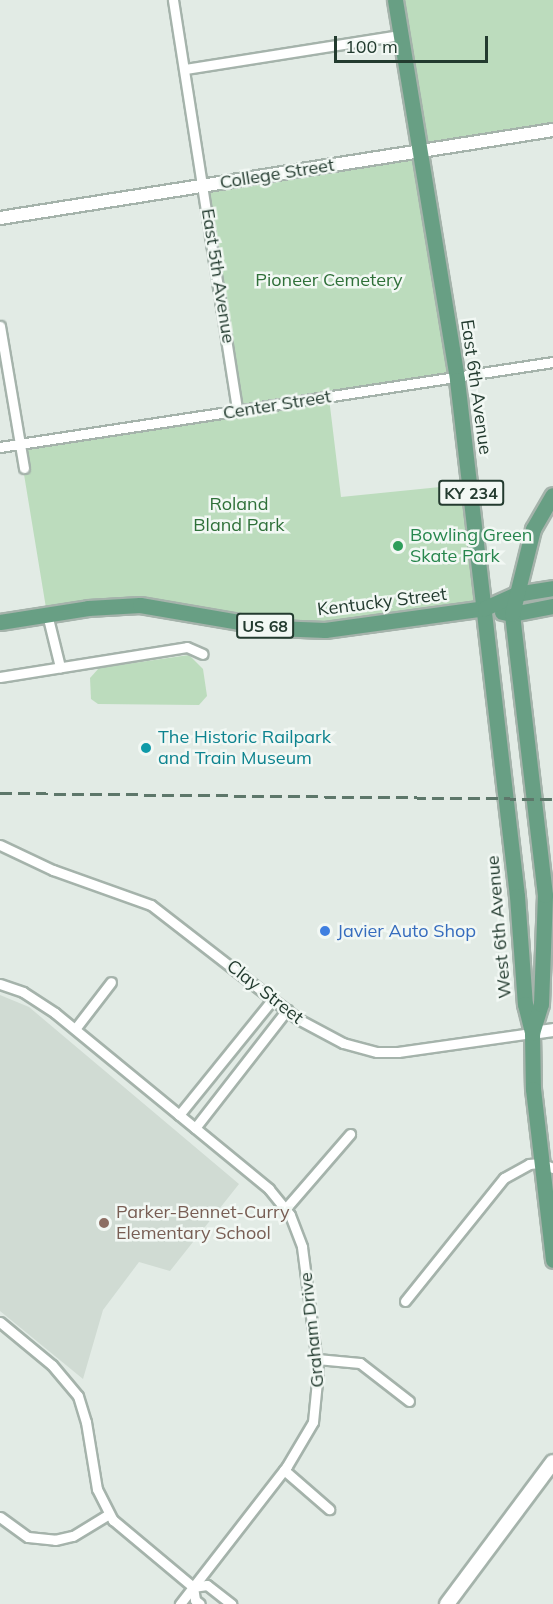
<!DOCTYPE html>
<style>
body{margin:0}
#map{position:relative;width:553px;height:1604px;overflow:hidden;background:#e2ebe5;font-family:Mulish,sans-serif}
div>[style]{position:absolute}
.built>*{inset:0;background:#d0dbd3}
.green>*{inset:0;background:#bcdcbd}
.roads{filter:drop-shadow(2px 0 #a5b3ab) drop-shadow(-2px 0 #a5b3ab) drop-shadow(0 2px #a5b3ab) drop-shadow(0 -2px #a5b3ab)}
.minor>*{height:9px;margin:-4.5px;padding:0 4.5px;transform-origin:4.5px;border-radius:4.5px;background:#fff}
.tertiary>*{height:12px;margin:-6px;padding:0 6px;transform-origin:6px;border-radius:6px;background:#fff}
.secondary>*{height:14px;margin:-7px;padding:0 7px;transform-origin:7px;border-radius:7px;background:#fff}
.primary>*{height:15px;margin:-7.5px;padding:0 7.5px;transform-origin:7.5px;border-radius:7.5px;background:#689f84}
.rail>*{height:3px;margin-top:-1.5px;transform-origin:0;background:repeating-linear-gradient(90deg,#5d776a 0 12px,transparent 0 18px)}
.dots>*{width:16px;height:16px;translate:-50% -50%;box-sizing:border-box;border:3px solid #f2f8f4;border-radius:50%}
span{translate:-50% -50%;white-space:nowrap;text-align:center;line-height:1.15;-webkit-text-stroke:5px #f2f8f4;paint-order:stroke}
.shield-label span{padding:2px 4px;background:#f2f8f4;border:2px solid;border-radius:4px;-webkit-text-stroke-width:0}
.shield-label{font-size:16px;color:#233b2f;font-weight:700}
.street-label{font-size:18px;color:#233b2f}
.park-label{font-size:18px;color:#2f7039}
.leisure-label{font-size:18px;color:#27864d}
.left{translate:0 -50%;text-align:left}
.culture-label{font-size:18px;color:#0d838f}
.shop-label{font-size:18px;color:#366cbe}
.education-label{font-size:18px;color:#785e54}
.scale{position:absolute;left:334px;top:36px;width:154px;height:27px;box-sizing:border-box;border:3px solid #233b2f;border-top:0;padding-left:8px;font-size:18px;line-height:21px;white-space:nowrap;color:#233b2f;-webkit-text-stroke:4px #f2f8f4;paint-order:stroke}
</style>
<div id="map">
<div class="built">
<i style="clip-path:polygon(0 995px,29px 1007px,239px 1184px,170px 1271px,139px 1262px,103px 1310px,83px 1379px,0 1311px)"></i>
</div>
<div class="green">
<i style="clip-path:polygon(395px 0,553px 0,553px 129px,420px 152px,457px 380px,329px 398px,341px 497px,470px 484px,485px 608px,318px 630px,184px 609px,47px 614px,19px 444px,237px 412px,204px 186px,420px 151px)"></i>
<i style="clip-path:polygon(189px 655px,203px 669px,207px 696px,199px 705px,98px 704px,91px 699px,90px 678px,99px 668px)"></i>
</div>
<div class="roads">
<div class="minor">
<i style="left:173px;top:0;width:416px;rotate:81.1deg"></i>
<i style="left:185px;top:69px;width:218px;rotate:-9deg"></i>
<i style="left:0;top:326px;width:144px;rotate:80.4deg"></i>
<i style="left:0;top:447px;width:559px;rotate:-8.74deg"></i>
<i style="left:47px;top:614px;width:55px;rotate:76.2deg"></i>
<i style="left:0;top:677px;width:189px;rotate:-9.1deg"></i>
<i style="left:187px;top:647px;width:17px;rotate:24deg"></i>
<i style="left:0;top:845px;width:59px;rotate:25.3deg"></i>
<i style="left:53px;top:870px;width:104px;rotate:19.7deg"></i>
<i style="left:151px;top:905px;width:186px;rotate:37.8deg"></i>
<i style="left:298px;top:1019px;width:51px;rotate:28.1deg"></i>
<i style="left:343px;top:1043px;width:35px;rotate:15deg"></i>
<i style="left:377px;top:1052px;width:21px"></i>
<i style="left:398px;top:1052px;width:135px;rotate:-8.1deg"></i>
<i style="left:0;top:984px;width:24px;rotate:19deg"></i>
<i style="left:23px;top:992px;width:38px;rotate:33deg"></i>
<i style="left:55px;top:1013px;width:277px;rotate:39.4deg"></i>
<i style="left:269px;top:1189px;width:33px;rotate:51deg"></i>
<i style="left:290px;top:1215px;width:34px;rotate:69deg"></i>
<i style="left:302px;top:1247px;width:125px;rotate:82.6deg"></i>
<i style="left:318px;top:1371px;width:51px;rotate:95.6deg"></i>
<i style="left:313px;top:1422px;width:51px;rotate:120.6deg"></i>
<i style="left:287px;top:1466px;width:175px;rotate:127.8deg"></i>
<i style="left:75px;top:1029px;width:59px;rotate:-52.5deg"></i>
<i style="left:179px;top:1115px;width:149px;rotate:-51deg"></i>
<i style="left:195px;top:1128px;width:150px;rotate:-52.1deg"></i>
<i style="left:286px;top:1208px;width:98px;rotate:-49.1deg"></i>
<i style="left:405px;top:1301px;width:158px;rotate:-51.2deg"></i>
<i style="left:504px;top:1178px;width:29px;rotate:-29deg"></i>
<i style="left:529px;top:1164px;width:11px;rotate:-5deg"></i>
<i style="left:540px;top:1163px;width:14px;rotate:21deg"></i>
<i style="left:0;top:1322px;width:67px;rotate:39.6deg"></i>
<i style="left:52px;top:1365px;width:40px;rotate:50deg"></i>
<i style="left:78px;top:1396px;width:27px;rotate:73deg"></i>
<i style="left:86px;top:1422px;width:68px;rotate:80.7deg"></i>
<i style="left:97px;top:1489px;width:35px;rotate:63deg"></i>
<i style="left:113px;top:1520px;width:104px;rotate:39.9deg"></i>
<i style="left:193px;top:1587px;width:14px;rotate:-8deg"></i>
<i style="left:207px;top:1585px;width:31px;rotate:38deg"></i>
<i style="left:317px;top:1359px;width:43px;rotate:5.3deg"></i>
<i style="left:360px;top:1363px;width:62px;rotate:37.8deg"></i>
<i style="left:284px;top:1470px;width:60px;rotate:40.9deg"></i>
<i style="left:0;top:1517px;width:34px;rotate:36deg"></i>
<i style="left:28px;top:1537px;width:27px;rotate:6deg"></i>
<i style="left:55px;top:1540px;width:18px;rotate:-13deg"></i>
<i style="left:73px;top:1536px;width:42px;rotate:-31.4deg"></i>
<i style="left:193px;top:1587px;width:13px;rotate:81deg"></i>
<i style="left:195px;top:1600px;width:6px;rotate:39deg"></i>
</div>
<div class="tertiary">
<i style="left:0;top:218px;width:560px;rotate:-9.04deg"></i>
<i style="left:532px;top:1033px;width:21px;rotate:-8deg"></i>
</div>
<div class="secondary">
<i style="left:447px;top:1604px;width:177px;rotate:-53.3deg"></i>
</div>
<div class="primary">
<i style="left:395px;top:0;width:385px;rotate:80.7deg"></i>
<i style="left:457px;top:380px;width:519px;rotate:83.37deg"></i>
<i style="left:517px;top:896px;width:108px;rotate:85.8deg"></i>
<i style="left:525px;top:1004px;width:30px;rotate:76deg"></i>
<i style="left:532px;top:1033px;width:56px;rotate:89deg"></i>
<i style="left:533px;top:1089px;width:172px;rotate:83.3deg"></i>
<i style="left:502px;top:612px;width:10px;rotate:11deg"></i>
<i style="left:512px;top:614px;width:42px;rotate:-11deg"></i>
<i style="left:0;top:622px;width:89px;rotate:-9deg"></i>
<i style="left:88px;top:608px;width:52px;rotate:-3.3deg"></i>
<i style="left:140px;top:605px;width:137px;rotate:9.7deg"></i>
<i style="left:275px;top:628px;width:50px;rotate:2.3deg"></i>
<i style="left:325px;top:630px;width:162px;rotate:-7.8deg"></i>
<i style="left:485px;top:608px;width:34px;rotate:-24deg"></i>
<i style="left:516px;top:594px;width:37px;rotate:-9deg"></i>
<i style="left:532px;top:1033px;width:30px;rotate:-73deg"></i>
<i style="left:541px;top:1004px;width:109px;rotate:-87.9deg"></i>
<i style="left:545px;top:895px;width:283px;rotate:-96.7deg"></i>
<i style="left:512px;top:614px;width:88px;rotate:-76.1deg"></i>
<i style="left:533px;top:529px;width:39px;rotate:-60deg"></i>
</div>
</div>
<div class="rail">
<i style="left:0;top:793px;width:553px;rotate:0.62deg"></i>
</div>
<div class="dots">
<i style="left:398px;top:546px;background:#2e9e5b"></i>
<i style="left:146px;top:748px;background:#0f9aa8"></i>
<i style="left:325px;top:931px;background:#3f7fe0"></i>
<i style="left:104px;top:1223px;background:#8d6e63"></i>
</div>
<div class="shield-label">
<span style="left:471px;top:493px">KY 234</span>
<span style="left:265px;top:626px">US 68</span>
</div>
<div class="street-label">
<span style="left:277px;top:174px;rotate:-9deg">College Street</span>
<span style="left:218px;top:276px;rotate:81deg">East 5th Avenue</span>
<span style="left:476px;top:387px;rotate:82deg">East 6th Avenue</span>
<span style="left:277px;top:405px;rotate:-9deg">Center Street</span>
<span style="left:382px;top:602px;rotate:-7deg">Kentucky Street</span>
<span style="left:499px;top:927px;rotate:-95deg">West 6th Avenue</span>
<span style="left:265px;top:992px;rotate:38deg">Clay Street</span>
<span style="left:312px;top:1330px;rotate:-96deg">Graham Drive</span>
</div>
<div class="park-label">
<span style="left:329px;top:280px">Pioneer Cemetery</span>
<span style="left:239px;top:515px">Roland<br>Bland Park</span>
</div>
<div class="leisure-label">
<span class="left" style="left:410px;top:546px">Bowling Green<br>Skate Park</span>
</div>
<div class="culture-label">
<span class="left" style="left:158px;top:748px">The Historic Railpark<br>and Train Museum</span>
</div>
<div class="shop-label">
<span class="left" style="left:337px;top:931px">Javier Auto Shop</span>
</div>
<div class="education-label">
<span class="left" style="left:116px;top:1223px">Parker-Bennet-Curry<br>Elementary School</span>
</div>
<div class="scale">100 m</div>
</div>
